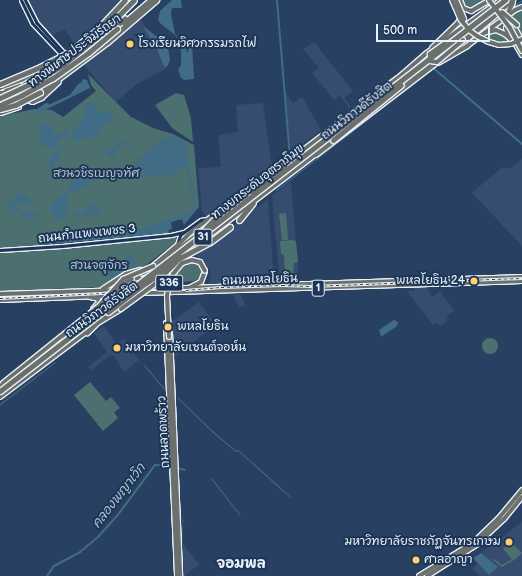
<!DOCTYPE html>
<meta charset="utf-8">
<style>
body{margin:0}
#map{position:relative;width:522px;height:576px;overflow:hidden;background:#284062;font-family:"Balsamiq Sans","Playpen Sans Thai",sans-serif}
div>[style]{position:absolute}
.built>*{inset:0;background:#364d70}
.green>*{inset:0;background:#4c6f70}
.round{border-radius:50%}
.water>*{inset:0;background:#406c86}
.stream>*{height:1px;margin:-0.5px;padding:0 0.5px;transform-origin:0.5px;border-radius:0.5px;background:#406c86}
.canal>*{height:2px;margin:-1px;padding:0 1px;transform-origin:1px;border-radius:1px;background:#406c86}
.roads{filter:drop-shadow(1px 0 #e8f1f8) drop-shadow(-1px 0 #e8f1f8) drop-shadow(0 1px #e8f1f8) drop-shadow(0 -1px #e8f1f8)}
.minor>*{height:3px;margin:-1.5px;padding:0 1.5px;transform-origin:1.5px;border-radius:1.5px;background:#1d3557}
.major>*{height:4px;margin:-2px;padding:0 2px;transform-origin:2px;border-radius:2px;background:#6b706d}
.highway>*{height:5px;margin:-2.5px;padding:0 2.5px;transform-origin:2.5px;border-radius:2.5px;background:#6b706d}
.rail>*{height:2.5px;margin-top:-1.25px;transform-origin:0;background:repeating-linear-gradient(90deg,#1d3557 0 3px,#e8f1f8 0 6px);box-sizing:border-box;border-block:1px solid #e8f1f8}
.bridges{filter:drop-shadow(1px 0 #e8f1f8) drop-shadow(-1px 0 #e8f1f8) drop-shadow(0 1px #e8f1f8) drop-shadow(0 -1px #e8f1f8)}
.major-bridge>*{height:4px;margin:-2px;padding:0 2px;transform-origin:2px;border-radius:2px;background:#6b706d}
.highway-bridge>*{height:5px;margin:-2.5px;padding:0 2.5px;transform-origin:2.5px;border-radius:2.5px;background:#6b706d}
.dots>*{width:11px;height:11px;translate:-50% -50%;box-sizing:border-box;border:2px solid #1d3557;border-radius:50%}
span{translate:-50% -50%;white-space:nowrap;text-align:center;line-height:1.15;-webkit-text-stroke:4px #1d3557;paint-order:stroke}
.shield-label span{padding:1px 3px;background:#1d3557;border:1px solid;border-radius:3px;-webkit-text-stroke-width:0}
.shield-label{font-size:11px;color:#e8f1f8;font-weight:700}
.poi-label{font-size:12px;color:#e8f1f8}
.left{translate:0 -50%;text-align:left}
.right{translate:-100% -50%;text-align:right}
.street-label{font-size:12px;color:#e8f1f8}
.park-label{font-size:12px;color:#b1c4c8}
.water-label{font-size:13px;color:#adc2d0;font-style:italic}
.quarter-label{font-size:14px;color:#e8f1f8;font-weight:700}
.scale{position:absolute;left:376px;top:24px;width:114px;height:18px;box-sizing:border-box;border:2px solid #e8f1f8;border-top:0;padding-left:5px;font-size:12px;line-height:14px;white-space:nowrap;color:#e8f1f8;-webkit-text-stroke:3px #1d3557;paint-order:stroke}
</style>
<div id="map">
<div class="built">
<i style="clip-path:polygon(27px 0,124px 0,74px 43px,65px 30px,51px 35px,33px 14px)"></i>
<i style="clip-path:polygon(137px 15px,146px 27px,167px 68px,137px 84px,116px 102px,83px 64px)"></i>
<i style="clip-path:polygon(314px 42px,353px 91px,344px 98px,351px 107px,349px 109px,340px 95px,334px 100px,312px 73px,319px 68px,303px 49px)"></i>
<i style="clip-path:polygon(285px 91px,293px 103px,302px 97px,321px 130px,290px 154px)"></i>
<i style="clip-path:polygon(263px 103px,272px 167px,207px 217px,202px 211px,198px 168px,221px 167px,218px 135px,238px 132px,236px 105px)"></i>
<i style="clip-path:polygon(522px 159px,522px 246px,472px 193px,502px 167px,511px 168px)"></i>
<i style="clip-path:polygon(291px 181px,299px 283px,280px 284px,272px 196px)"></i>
<i style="clip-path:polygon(268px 199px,274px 283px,207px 286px,211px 278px,209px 268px,196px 255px)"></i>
<i style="clip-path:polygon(414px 287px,426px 287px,432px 297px,440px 291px,454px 311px,446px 317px,448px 320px,440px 327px,437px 323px,433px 325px,407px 291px,414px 291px)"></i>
<i style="clip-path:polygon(240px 293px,245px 305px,239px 308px,233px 294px)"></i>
<i style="clip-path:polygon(199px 302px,216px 325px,173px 358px,172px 321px)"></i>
<i style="clip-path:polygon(104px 326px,116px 344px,124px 339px,139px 360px,124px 372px,114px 356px,111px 355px,91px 370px,88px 367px,107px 352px,94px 333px)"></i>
<i style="clip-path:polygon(178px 517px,182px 517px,185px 522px,183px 523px,183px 544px,199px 564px,185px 576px,181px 576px)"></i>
<i style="clip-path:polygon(522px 522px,522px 576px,480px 576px,472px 569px,478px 563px,474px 558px)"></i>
</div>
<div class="green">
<i style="clip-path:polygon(461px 0,483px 0,479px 3px,480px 6px,472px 10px,465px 8px)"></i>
<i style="clip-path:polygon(522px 5px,522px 37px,516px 42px,495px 44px,485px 38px,487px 35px)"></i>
<i style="clip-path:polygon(88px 74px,131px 117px,153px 128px,173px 134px,194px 145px,199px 207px,184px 225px,182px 219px,171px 222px,171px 227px,168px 228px,169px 233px,0 249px,0 116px,34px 109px,52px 110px,63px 117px,96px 91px,91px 85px)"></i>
<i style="clip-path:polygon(176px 93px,184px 95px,191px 118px,193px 142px,172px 128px,155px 105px)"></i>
<i style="clip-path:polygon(286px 213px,288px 240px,282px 240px,279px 214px)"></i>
<i style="clip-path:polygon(174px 236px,177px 240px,176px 242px,141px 269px,103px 287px,0 291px,0 252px,35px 251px)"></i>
<i style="clip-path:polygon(292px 240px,296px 241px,298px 262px,294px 263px,292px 283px,286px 284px,284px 255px,281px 254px,280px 241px)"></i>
<i style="clip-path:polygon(186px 262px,198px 262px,204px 268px,201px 278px,194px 281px,184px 282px,184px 279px,179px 281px,179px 283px,171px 284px,174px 274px)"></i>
<i class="round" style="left:482px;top:338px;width:16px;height:16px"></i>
<i style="clip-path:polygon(90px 382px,106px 401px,111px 397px,120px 408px,114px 412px,118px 418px,103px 431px,74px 395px)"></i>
<i style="clip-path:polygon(513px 539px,515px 541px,513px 544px,522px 553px,514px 560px,502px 567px,493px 560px,494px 559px,502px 565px,512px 559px,503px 549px)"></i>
</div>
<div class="water">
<i style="clip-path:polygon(172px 0,181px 0,182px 8px,172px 8px,171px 13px,175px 34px,185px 46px,192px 45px,194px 79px,184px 80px,181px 78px,178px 70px,181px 65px,181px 42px,174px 34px,161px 24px,158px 20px,160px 11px)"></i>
<i style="clip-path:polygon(144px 27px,164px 42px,168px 47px,170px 60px,168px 65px,165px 68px,156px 47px,144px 28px)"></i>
<i style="clip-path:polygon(82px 79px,87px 80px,90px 88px,39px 113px,37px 109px,46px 103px,50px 104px,70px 95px,78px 84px,82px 82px)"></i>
<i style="clip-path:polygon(90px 101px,99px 112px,107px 110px,111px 115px,112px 120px,99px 128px,99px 135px,74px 141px,71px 136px,85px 115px,86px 106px)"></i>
<i style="clip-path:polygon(42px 123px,50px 126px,53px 132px,57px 134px,60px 135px,68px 129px,70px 130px,64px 138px,58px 140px,57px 146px,54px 149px,40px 144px,41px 131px,38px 126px)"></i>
<i style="clip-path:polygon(167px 136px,176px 137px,191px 147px,186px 147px,191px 183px,194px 183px,195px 207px,195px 211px,184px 224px,182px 219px,171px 222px,172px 229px,147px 235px,32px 245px,0 241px,32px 244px,112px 235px,137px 230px,189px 213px,194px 210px,194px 202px,186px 168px,178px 169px,176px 175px,172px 177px,169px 174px,140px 177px,135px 170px,135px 166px,138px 160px)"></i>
<i style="clip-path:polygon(125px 139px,126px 139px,126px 142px,121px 145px,114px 157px,107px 155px,107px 152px)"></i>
<i style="clip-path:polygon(60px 149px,59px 158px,55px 163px,54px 168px,49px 167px,49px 159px,53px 153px)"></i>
<i style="clip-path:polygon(88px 170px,92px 180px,84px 188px,81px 187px,73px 192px,71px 191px,68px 188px,70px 184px)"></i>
<i style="clip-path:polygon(15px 193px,27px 196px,33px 206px,16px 204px,15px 206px,20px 209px,21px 212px,29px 211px,38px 214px,31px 218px,23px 216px,18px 210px,11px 214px,6px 213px,14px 210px,12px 206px,6px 207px,5px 204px,15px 199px,17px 196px)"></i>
<i style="clip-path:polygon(67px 193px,70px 196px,67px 201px,67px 214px,65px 217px,55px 221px,55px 214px,49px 213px,50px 209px,56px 198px)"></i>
<i style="clip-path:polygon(93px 203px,97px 206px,91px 210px,92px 212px,105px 205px,96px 216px,90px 214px,85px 217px,74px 216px,75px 213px,81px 214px)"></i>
<i style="clip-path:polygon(131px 255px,135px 259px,134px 266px,123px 269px,117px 277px,106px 277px,106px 274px,108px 271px,118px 271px,125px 258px)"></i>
<i style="clip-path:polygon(394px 320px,398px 322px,397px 326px,381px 337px,379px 330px)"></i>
<i style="clip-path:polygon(481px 553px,498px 567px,489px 575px,473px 558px)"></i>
</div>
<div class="stream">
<i style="left:478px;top:0;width:5px;rotate:37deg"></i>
<i style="left:513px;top:7px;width:11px;rotate:-38deg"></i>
<i style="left:465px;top:23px;width:31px;rotate:-38deg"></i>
<i style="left:478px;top:34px;width:27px;rotate:-36deg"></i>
<i style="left:449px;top:35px;width:16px;rotate:-38deg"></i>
<i style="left:465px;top:43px;width:13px;rotate:-32deg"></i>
<i style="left:401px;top:71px;width:31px;rotate:-38deg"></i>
<i style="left:397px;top:74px;width:2px;rotate:-27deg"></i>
<i style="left:384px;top:83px;width:14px;rotate:-36deg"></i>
<i style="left:368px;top:96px;width:18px;rotate:-38deg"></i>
<i style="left:361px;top:102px;width:6px;rotate:-45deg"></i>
<i style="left:354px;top:107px;width:4px;rotate:-27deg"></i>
<i style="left:346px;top:114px;width:5px;rotate:-37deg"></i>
<i style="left:332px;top:124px;width:12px;rotate:-35deg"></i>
<i style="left:276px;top:167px;width:68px;rotate:-37.2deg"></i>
<i style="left:276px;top:190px;width:204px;rotate:-37.8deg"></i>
<i style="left:144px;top:365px;width:33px;rotate:50deg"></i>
<i style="left:177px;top:397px;width:50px;rotate:44.2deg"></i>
<i style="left:213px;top:432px;width:30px;rotate:40deg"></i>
<i style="left:236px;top:451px;width:2px;rotate:-27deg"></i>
<i style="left:238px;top:450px;width:70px;rotate:42.1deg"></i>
<i style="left:0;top:404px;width:69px;rotate:-37.4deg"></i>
<i style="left:211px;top:478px;width:46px;rotate:52.1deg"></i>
</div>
<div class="canal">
<i style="left:277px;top:0;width:158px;rotate:85.3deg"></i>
<i style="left:432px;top:67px;width:118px;rotate:40.5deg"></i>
<i style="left:177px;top:468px;width:8px;rotate:14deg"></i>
<i style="left:47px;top:576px;width:12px;rotate:-55deg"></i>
<i style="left:54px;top:566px;width:30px;rotate:-28deg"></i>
<i style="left:80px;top:552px;width:23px;rotate:-40deg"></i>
<i style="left:98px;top:537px;width:28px;rotate:-48deg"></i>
<i style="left:117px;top:516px;width:64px;rotate:-53.3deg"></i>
<i style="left:155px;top:465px;width:16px;rotate:4deg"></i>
</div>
<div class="roads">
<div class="minor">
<i style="left:21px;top:0;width:25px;rotate:64deg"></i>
<i style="left:32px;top:23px;width:44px;rotate:46.8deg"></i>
<i style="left:25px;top:0;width:25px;rotate:63deg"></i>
<i style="left:36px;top:22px;width:42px;rotate:47.9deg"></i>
<i style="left:177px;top:245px;width:10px;rotate:-73deg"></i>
<i style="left:180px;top:235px;width:26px;rotate:-36deg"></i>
<i style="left:201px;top:220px;width:6px;rotate:-9deg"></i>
<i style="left:0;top:250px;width:62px;rotate:-3.7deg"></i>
<i style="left:62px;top:246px;width:110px;rotate:-5.8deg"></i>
<i style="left:171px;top:235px;width:13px;rotate:-13deg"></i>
</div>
<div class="major">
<i style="left:460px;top:0;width:9px;rotate:69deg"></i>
<i style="left:463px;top:8px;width:9px;rotate:21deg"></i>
<i style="left:471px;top:11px;width:22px;rotate:-30deg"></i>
<i style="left:506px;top:16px;width:15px;rotate:-62deg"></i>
<i style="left:111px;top:17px;width:25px;rotate:-42deg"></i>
<i style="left:488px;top:32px;width:8px;rotate:-14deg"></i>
<i style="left:496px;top:30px;width:10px;rotate:24deg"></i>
<i style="left:505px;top:34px;width:13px;rotate:42deg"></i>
<i style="left:515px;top:43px;width:14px;rotate:60deg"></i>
<i style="left:508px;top:35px;width:7px;rotate:-106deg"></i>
<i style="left:506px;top:28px;width:8px;rotate:-40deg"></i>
<i style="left:512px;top:23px;width:21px;rotate:61deg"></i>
<i style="left:459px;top:46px;width:55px;rotate:-39.8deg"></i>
<i style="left:432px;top:48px;width:36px;rotate:-44deg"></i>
<i style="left:458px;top:23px;width:7px;rotate:-63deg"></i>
<i style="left:438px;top:63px;width:34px;rotate:-30deg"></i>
<i style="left:467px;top:46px;width:60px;rotate:-36.9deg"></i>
<i style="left:515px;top:10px;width:8px;rotate:-23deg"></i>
<i style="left:0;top:88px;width:25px;rotate:-21deg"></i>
<i style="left:23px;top:79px;width:25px;rotate:-29deg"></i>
<i style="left:6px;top:91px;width:15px;rotate:-20deg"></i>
<i style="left:316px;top:155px;width:155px;rotate:-37.4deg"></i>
<i style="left:281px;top:167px;width:147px;rotate:-37.3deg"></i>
<i style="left:398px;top:78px;width:38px;rotate:-41deg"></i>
<i style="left:427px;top:53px;width:91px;rotate:-35.6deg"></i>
<i style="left:243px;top:193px;width:25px;rotate:-34deg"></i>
<i style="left:202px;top:245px;width:11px;rotate:-49deg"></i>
<i style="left:153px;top:266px;width:34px;rotate:-40deg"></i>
<i style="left:179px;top:244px;width:16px;rotate:-45deg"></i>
<i style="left:190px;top:233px;width:41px;rotate:-37.1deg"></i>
<i style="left:174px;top:267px;width:21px;rotate:-39deg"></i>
<i style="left:130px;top:277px;width:20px;rotate:-18deg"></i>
<i style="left:149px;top:271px;width:6px;rotate:51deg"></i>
<i style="left:132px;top:279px;width:7px;rotate:-8deg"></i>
<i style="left:139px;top:278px;width:7px;rotate:27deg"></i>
<i style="left:157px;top:281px;width:6px;rotate:-18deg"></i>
<i style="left:163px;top:279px;width:9px;rotate:-49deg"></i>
<i style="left:191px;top:287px;width:11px;rotate:-27deg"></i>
<i style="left:201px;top:282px;width:12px;rotate:-70deg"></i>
<i style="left:103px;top:289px;width:27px;rotate:-33deg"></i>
<i style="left:126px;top:274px;width:15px;rotate:-16deg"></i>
<i style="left:111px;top:293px;width:15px;rotate:4deg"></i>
<i style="left:0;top:294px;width:522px;rotate:-1.87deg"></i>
<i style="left:0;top:300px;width:102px;rotate:-2.2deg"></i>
<i style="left:102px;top:296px;width:5px;rotate:22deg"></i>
<i style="left:107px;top:298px;width:15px;rotate:48deg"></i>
<i style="left:117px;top:309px;width:23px;rotate:-38deg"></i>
<i style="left:135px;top:295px;width:7px;rotate:-16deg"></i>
<i style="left:142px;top:293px;width:380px;rotate:-1.8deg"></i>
<i style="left:93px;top:309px;width:9px;rotate:-49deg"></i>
<i style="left:99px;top:302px;width:3px;rotate:-108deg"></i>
<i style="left:98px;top:299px;width:5px;rotate:-158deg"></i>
<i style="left:166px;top:323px;width:253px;rotate:87.5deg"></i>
<i style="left:96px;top:324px;width:29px;rotate:-31deg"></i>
<i style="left:170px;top:333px;width:243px;rotate:87.6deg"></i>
<i style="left:3px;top:383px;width:96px;rotate:-38.7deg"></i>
<i style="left:0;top:397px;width:111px;rotate:-37deg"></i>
<i style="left:419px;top:576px;width:63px;rotate:-31.4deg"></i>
<i style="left:473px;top:543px;width:35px;rotate:-44deg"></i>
<i style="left:498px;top:519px;width:38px;rotate:-50deg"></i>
<i style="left:427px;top:576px;width:58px;rotate:-32.3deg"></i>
<i style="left:476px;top:545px;width:38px;rotate:-43deg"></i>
<i style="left:504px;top:519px;width:28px;rotate:-51deg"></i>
</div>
<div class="highway">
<i style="left:124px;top:23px;width:35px;rotate:-41deg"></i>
<i style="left:115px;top:27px;width:13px;rotate:-42deg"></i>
<i style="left:399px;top:87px;width:143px;rotate:-37.6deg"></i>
<i style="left:388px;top:89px;width:7px;rotate:-56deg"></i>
<i style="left:40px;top:92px;width:84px;rotate:-36.7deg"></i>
<i style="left:107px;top:42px;width:65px;rotate:-40.6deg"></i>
<i style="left:0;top:93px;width:13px;rotate:-4deg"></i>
<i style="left:13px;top:92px;width:21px;rotate:25deg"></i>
<i style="left:32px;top:101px;width:10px;rotate:-24deg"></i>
<i style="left:41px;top:97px;width:23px;rotate:-43deg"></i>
<i style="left:0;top:112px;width:19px;rotate:-18deg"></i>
<i style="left:327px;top:133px;width:6px;rotate:-18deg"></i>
<i style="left:239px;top:220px;width:22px;rotate:-51deg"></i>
<i style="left:180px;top:256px;width:196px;rotate:-37.3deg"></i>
<i style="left:169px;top:267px;width:13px;rotate:138deg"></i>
<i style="left:159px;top:276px;width:8px;rotate:-140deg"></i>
<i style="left:153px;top:271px;width:3px;rotate:-72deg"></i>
<i style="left:154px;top:268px;width:68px;rotate:-37.9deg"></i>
<i style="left:90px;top:296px;width:3px;rotate:18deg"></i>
<i style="left:64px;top:339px;width:43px;rotate:-38.5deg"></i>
<i style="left:98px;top:312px;width:4px;rotate:-14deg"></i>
<i style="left:102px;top:311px;width:5px;rotate:79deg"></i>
<i style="left:103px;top:316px;width:23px;rotate:135deg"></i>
<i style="left:1px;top:385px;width:11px;rotate:-22deg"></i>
<i style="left:11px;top:381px;width:11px;rotate:-56deg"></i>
<i style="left:0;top:394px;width:108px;rotate:-37.5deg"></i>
</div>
</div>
<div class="rail">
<i style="left:0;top:298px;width:102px;rotate:-2.8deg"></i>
<i style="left:102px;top:293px;width:28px;rotate:-6deg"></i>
<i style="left:130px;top:290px;width:56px"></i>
<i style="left:186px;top:290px;width:35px;rotate:-5deg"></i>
<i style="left:221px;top:287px;width:61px;rotate:-1.9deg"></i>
<i style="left:282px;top:285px;width:30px;rotate:2deg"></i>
<i style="left:312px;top:286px;width:210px;rotate:-2.2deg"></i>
</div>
<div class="bridges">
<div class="major-bridge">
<i style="left:452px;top:0;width:22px;rotate:66deg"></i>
<i style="left:461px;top:20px;width:13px;rotate:51deg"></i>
<i style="left:469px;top:30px;width:10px;rotate:37deg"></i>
<i style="left:477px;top:36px;width:13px;rotate:27deg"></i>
<i style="left:489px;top:42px;width:10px;rotate:17deg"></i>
<i style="left:499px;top:45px;width:12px;rotate:-5deg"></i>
<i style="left:511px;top:44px;width:12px;rotate:-24deg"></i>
<i style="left:456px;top:0;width:21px;rotate:67deg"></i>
<i style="left:489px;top:0;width:35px;rotate:53deg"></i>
<i style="left:510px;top:28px;width:26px;rotate:62deg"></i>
<i style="left:502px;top:12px;width:20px;rotate:41deg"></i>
<i style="left:445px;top:43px;width:19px;rotate:144deg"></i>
<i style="left:430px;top:54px;width:7px;rotate:90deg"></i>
<i style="left:430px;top:61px;width:7px;rotate:8deg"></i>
<i style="left:437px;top:62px;width:34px;rotate:-40deg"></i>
<i style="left:121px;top:309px;width:42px;rotate:-36.3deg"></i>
<i style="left:155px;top:284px;width:31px;rotate:-45deg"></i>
<i style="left:98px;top:310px;width:35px;rotate:-47deg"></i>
<i style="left:122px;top:284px;width:11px;rotate:-27deg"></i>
<i style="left:78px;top:323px;width:26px;rotate:-39deg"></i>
<i style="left:98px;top:307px;width:38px;rotate:-48deg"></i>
<i style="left:123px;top:279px;width:33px;rotate:-23deg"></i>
<i style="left:169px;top:337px;width:41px;rotate:-92.8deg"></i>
<i style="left:167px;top:296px;width:12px;rotate:-81deg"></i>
<i style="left:169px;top:284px;width:11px;rotate:-68deg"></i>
<i style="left:173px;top:274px;width:14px;rotate:-51deg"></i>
<i style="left:182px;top:263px;width:10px;rotate:-17deg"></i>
<i style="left:192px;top:260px;width:8px;rotate:14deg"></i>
<i style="left:200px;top:262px;width:10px;rotate:61deg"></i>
</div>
<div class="highway-bridge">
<i style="left:0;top:84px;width:43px;rotate:-23deg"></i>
<i style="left:40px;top:67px;width:35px;rotate:-27deg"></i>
<i style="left:71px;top:51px;width:32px;rotate:-39deg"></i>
<i style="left:96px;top:31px;width:42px;rotate:-46.9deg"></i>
<i style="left:0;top:98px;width:40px;rotate:-25deg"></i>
<i style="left:36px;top:81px;width:33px;rotate:-31deg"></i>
<i style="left:64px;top:64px;width:43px;rotate:-39.3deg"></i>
<i style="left:97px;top:37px;width:52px;rotate:-45deg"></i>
<i style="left:0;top:105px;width:24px;rotate:-24deg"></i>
<i style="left:22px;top:95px;width:35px;rotate:-29deg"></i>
<i style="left:53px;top:78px;width:43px;rotate:-35.5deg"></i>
<i style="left:88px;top:53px;width:38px;rotate:-40deg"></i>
<i style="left:0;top:109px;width:16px;rotate:-15deg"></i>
<i style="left:15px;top:105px;width:28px;rotate:-27deg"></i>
<i style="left:333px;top:140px;width:87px;rotate:-39deg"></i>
<i style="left:251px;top:191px;width:41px;rotate:-36deg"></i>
<i style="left:205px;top:229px;width:18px;rotate:-47deg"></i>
<i style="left:217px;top:216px;width:37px;rotate:-38deg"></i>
<i style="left:176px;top:260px;width:38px;rotate:-28deg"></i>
<i style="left:210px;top:242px;width:25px;rotate:-37deg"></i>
<i style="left:157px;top:274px;width:28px;rotate:-38deg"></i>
<i style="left:146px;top:283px;width:18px;rotate:-34deg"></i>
<i style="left:108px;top:312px;width:51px;rotate:-37.8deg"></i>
<i style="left:0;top:391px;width:639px;rotate:-37.75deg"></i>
</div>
</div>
<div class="dots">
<i style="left:130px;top:44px;background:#ffd166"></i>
<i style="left:474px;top:281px;background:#ffd166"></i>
<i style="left:168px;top:327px;background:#ffd166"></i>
<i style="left:117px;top:348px;background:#ffd166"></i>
<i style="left:509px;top:542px;background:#ffd166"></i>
<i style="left:416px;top:560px;background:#ffd166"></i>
</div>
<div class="shield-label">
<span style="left:203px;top:237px">31</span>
<span style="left:169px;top:283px">336</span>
<span style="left:318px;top:288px">1</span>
</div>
<div class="poi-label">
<span class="left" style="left:138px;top:44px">โรงเรียนวิศวกรรมรถไฟ</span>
<span class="right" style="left:465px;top:281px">พหลโยธิน 24</span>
<span class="left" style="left:177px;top:327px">พหลโยธิน</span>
<span class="left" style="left:125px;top:348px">มหาวิทยาลัยเซนต์จอห์น</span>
<span class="right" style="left:501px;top:542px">มหาวิทยาลัยราชภัฏจันทรเกษม</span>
<span class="left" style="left:424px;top:560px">ศาลอาญา</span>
</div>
<div class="street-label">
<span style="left:75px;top:51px;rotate:-37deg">ทางพิเศษประจิมรัถยา</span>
<span style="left:357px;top:111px;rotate:-38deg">ถนนวิภาวดีรังสิต</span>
<span style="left:258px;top:182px;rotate:-38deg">ทางยกระดับอุตราภิมุข</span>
<span style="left:87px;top:234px;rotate:-6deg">ถนนกำแพงเพชร 3</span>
<span style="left:260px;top:280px;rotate:-2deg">ถนนพหลโยธิน</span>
<span style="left:102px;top:310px;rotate:-36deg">ถนนวิภาวดีรังสิต</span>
<span style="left:164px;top:432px;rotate:-93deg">ถนนลาดพร้าว</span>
</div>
<div class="park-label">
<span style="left:96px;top:174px">สวนวชิรเบญจทัศ</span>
<span style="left:99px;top:266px">สวนจตุจักร</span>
</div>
<div class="water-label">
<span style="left:119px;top:496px;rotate:-52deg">คลองพญาเวิก</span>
</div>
<div class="quarter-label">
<span style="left:241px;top:564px">จอมพล</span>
</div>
<div class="scale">500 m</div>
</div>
